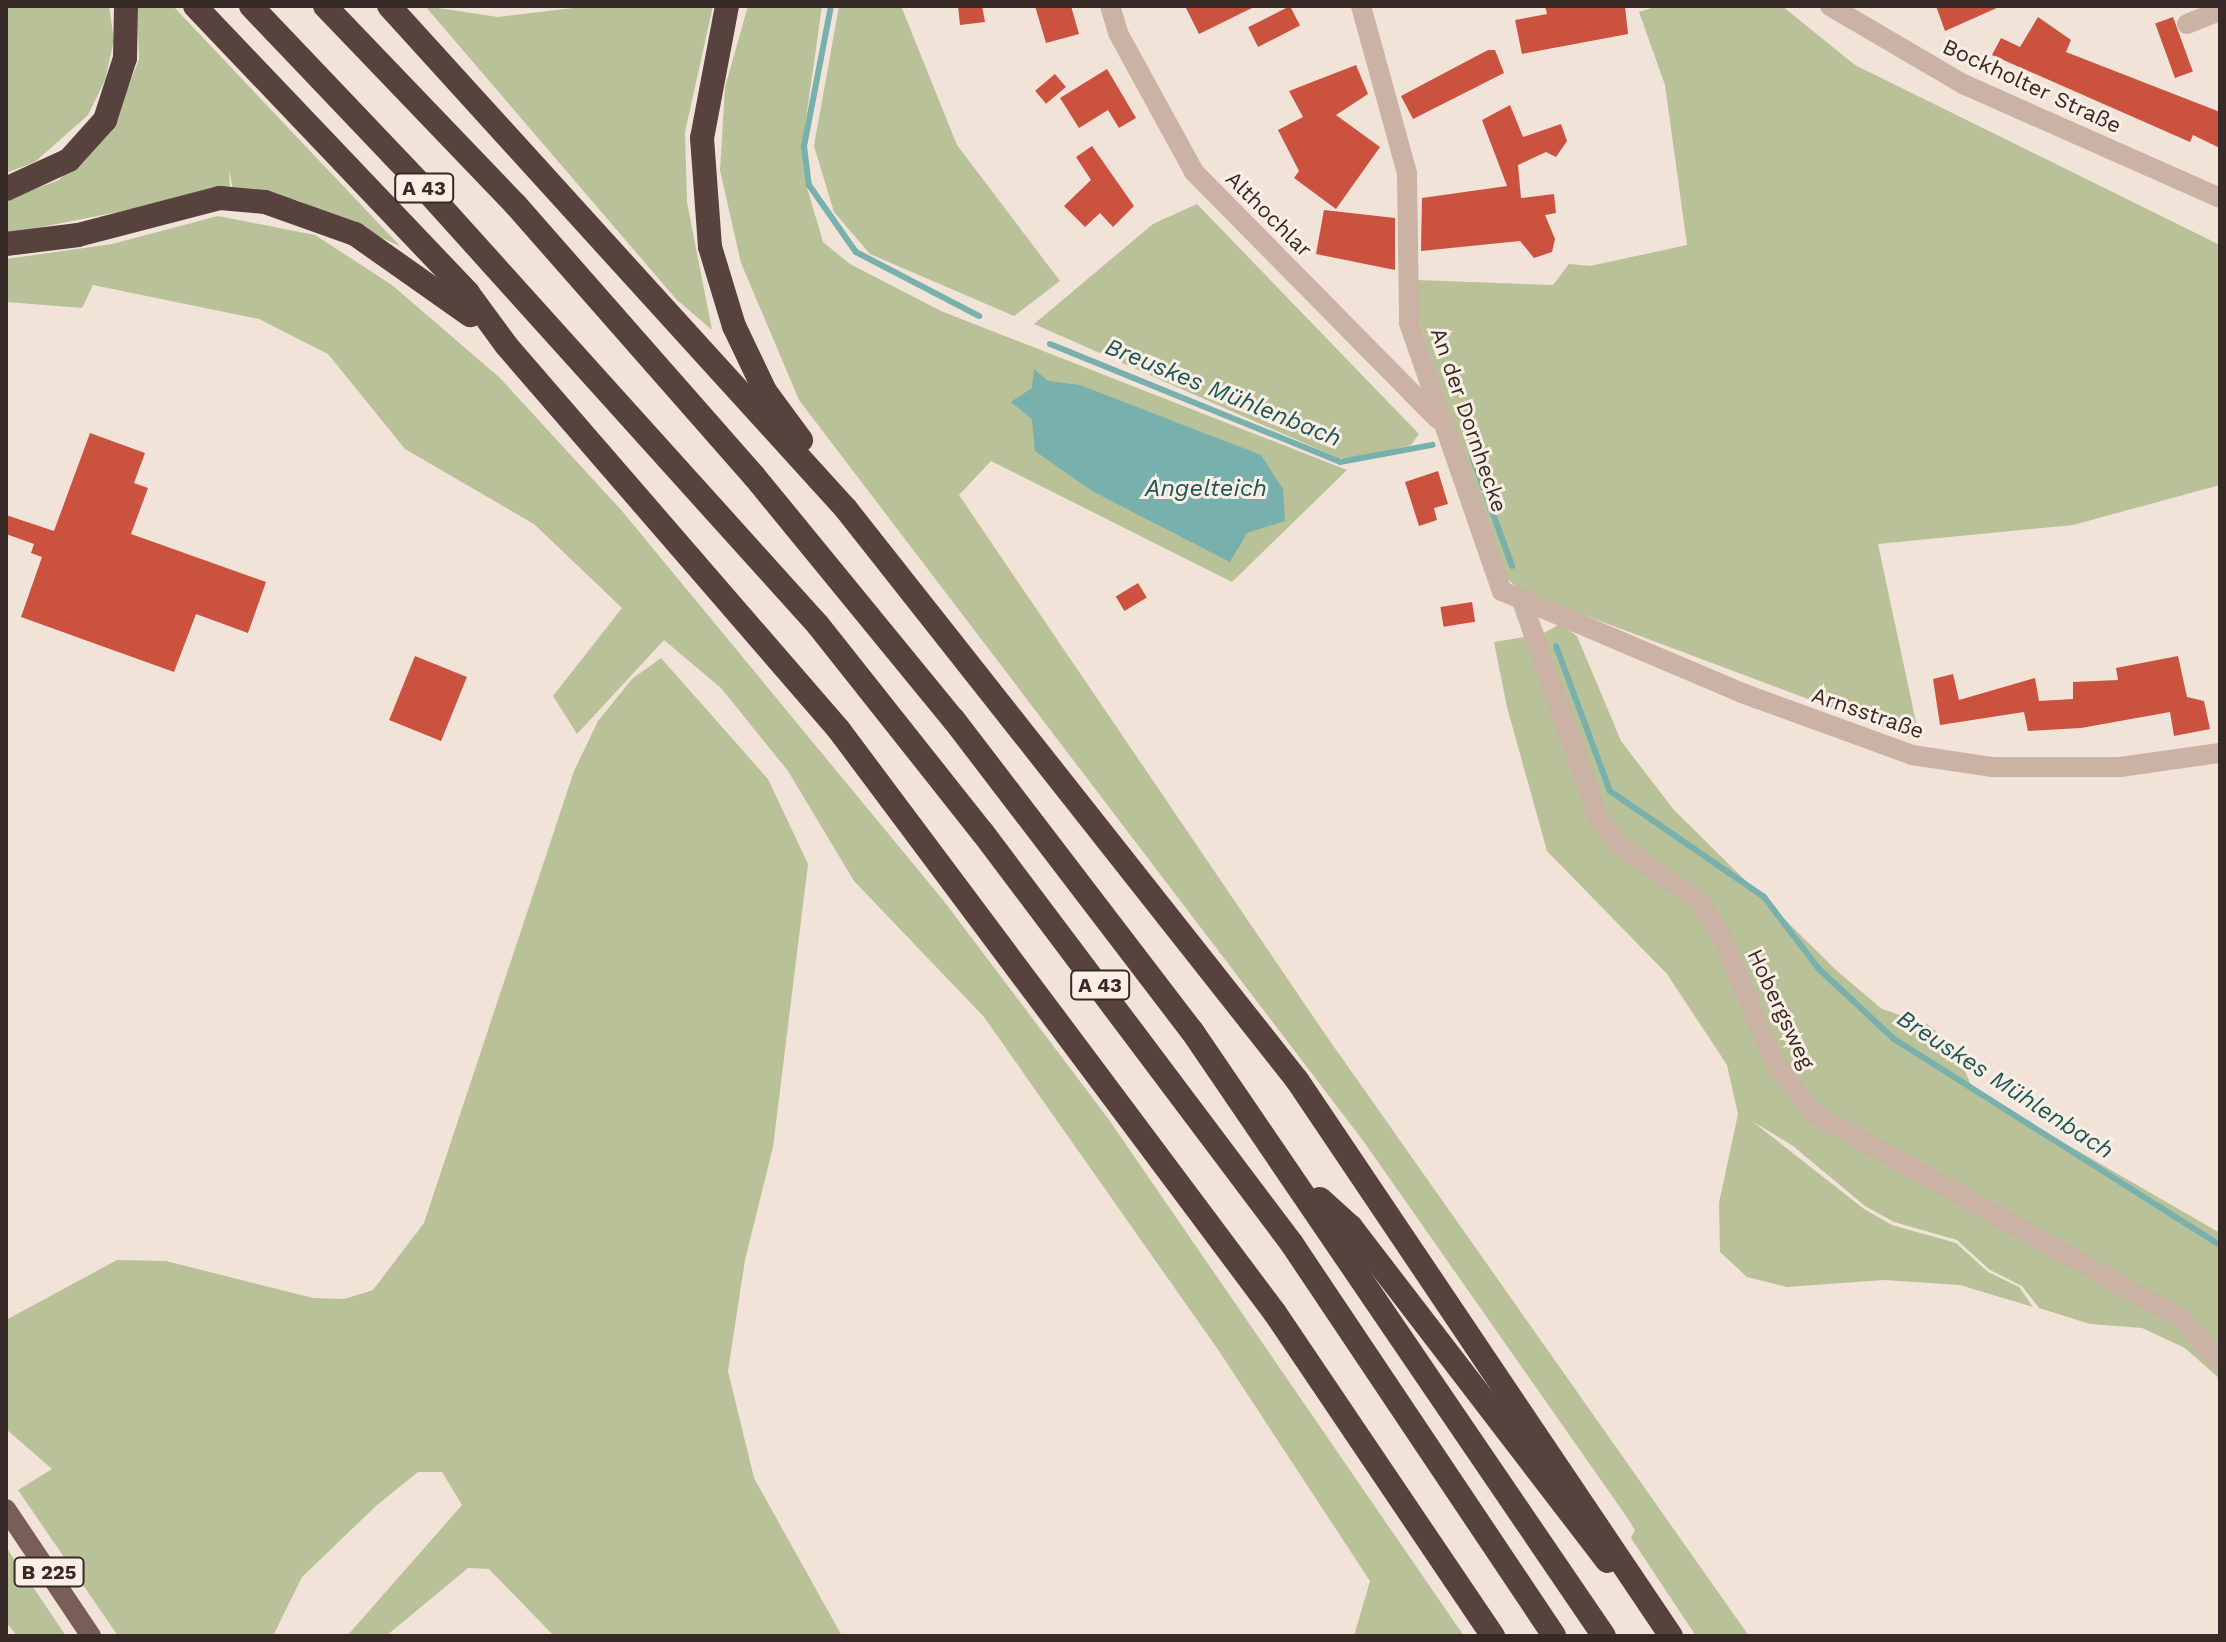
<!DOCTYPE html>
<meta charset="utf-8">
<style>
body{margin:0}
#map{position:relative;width:2226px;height:1642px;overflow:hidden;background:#f2e3d9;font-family:"Work Sans",sans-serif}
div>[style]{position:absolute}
.green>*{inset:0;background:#b8c198}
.water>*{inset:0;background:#77b0ac}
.stream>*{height:6px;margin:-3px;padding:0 3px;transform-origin:3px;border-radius:3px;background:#77b0ac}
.building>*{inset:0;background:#ca523f;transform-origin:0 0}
.minor>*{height:20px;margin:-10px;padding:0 10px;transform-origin:10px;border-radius:10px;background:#cab2a4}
.major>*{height:20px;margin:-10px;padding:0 10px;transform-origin:10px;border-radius:10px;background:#785e57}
.highway>*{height:24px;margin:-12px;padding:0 12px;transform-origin:12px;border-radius:12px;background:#57423d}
span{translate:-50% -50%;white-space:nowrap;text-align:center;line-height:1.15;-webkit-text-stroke:6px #faeee5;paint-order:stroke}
.shield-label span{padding:2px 6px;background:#faeee5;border:2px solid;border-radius:6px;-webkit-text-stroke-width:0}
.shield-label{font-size:20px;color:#362926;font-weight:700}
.street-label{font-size:22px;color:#362926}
.water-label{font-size:24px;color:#1a5856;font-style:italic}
.frame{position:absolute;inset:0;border:8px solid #362926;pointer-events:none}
</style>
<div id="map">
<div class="green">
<i style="clip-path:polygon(6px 6px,109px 6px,114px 40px,105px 80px,88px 115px,35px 162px,6px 173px)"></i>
<i style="clip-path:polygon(137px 6px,173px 6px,400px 246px,297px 200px,233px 190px,229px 170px,230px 190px,6px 234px,6px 200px,59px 180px,114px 123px,139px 59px)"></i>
<i style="clip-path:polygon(425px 6px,498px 17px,590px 6px,713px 6px,685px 132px,687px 202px,712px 330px,676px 299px)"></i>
<i style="clip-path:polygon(748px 6px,822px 6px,802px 147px,806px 184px,823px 242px,850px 264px,941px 311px,1347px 470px,1232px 582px,991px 461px,959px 495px,1325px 1034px,1749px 1636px,1696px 1636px,1631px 1538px,1635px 1530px,1624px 1513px,1364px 1142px,799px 400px,741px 263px,720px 170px,725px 87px)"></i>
<i style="clip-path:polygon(839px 6px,901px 6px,957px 145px,1060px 281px,1014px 316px,870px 254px,834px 212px,814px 146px)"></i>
<i style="clip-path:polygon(1658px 6px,1782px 6px,1855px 65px,2220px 245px,2220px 485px,2073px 525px,1878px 544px,1920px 741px,1520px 591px,1505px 576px,1416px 312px,1416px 280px,1553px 285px,1569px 264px,1590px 266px,1687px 245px,1665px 85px,1639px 12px)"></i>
<i style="clip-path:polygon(1197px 204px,1419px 434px,1411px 445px,1362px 458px,1338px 458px,1034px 324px,1153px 224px)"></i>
<i style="clip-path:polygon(218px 216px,315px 235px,392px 285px,500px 378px,622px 511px,943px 900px,1107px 1117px,1464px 1636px,1354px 1636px,1370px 1581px,1219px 1351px,984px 1017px,854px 881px,788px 771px,721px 688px,664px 640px,577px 734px,553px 696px,622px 608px,534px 524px,405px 449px,328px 354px,259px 319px,93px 285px,82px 308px,6px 302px,6px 259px,112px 244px)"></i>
<i style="clip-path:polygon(1560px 624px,1577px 636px,1621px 741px,1674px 810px,1837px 971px,1882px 1009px,1927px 1024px,1954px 1045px,1973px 1090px,2220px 1233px,2220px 1379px,2185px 1348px,2142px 1328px,2090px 1324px,2039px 1308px,2022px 1286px,1990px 1270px,1957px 1240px,1894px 1222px,1865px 1206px,1793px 1146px,1752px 1121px,1864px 1209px,1892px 1225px,1956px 1243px,1988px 1272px,2019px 1287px,2033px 1307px,1960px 1285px,1884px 1280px,1787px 1287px,1747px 1277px,1720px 1252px,1719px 1203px,1738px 1114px,1727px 1065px,1667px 974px,1547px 851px,1507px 707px,1494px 642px,1542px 634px)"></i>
<i style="clip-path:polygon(661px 658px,768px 779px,808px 864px,773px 1147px,745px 1260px,728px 1371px,754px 1478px,842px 1636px,554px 1636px,489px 1569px,468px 1568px,386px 1636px,347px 1636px,462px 1505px,442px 1472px,418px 1472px,377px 1505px,302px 1577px,273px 1636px,118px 1636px,18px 1490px,52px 1469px,6px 1429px,6px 1320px,117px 1260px,166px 1261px,313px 1298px,344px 1299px,373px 1290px,424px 1223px,574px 771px,598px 721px,632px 679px)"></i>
<i style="clip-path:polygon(6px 1547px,66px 1636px,17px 1636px,6px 1622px)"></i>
</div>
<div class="water">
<i style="clip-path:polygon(1034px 369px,1048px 381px,1080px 385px,1261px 455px,1283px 489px,1285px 521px,1247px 533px,1230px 562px,1092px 491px,1035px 451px,1032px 419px,1011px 402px,1032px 388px)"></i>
</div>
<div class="stream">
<i style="left:831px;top:6px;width:143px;rotate:100.9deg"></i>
<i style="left:804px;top:146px;width:39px;rotate:83deg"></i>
<i style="left:809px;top:185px;width:82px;rotate:55deg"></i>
<i style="left:856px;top:252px;width:139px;rotate:27.5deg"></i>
<i style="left:1050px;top:344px;width:313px;rotate:22.1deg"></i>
<i style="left:1340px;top:462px;width:94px;rotate:-10.5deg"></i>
<i style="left:1472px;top:456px;width:117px;rotate:70deg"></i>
<i style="left:1556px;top:646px;width:155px;rotate:69.6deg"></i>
<i style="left:1610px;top:791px;width:187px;rotate:34.5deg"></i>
<i style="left:1764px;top:897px;width:89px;rotate:52.7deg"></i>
<i style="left:1818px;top:968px;width:104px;rotate:43.1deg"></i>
<i style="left:1894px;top:1039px;width:386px;rotate:32.3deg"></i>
</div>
<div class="building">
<i style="clip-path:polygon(958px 6px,982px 6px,985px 22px,960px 25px)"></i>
<i style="clip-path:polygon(1035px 6px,1071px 6px,1079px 34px,1046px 43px)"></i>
<i style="clip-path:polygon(1185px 6px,1256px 6px,1199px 34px)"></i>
<i style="left:1290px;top:6px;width:22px;height:47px;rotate:63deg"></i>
<i style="clip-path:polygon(1545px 6px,1625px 6px,1628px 34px,1522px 54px,1515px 20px,1547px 14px)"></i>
<i style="clip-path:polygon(1936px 6px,1999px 6px,1999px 7px,1945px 31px)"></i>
<i style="clip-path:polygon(2038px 17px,2071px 40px,2066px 52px,2220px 112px,2220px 148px,2193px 135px,2190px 142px,1992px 55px,2001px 38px,2020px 47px)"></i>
<i style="left:2173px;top:17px;width:58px;height:19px;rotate:70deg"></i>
<i style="clip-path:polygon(1488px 50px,1495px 50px,1504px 73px,1413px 119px,1401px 96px)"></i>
<i style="clip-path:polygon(1356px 65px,1368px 94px,1336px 115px,1380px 147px,1336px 209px,1294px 178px,1299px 171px,1278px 130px,1303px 117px,1289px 91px)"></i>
<i style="clip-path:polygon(1107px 69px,1136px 118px,1119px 128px,1108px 110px,1079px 128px,1060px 98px)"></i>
<i style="left:1055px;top:74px;width:17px;height:26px;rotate:50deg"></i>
<i style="clip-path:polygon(1510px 105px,1523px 137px,1561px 124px,1567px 141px,1556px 157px,1546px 152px,1518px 165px,1521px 198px,1554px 194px,1556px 213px,1545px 215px,1555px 239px,1552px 252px,1534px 258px,1520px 241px,1421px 251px,1422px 198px,1507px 186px,1482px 120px)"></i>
<i style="clip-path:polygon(1092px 146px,1134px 206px,1113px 227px,1100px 213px,1085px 227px,1064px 206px,1091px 180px,1076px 157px)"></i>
<i style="clip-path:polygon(1324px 210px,1395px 218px,1395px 270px,1316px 254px)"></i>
<i style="clip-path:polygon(90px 433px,145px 453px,134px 483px,148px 488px,131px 534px,266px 582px,248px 633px,196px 614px,174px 672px,21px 617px,42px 557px,31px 553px,34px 544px,6px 534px,6px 515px,54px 531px)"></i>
<i style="clip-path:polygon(1438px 471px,1448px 504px,1434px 508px,1437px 520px,1419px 526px,1405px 482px)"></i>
<i style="left:1138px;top:583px;width:17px;height:26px;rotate:59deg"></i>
<i style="left:1472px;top:602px;width:20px;height:32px;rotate:81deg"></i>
<i style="left:415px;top:656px;width:56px;height:69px;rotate:22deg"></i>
<i style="clip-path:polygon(2178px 656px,2187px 697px,2204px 701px,2210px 729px,2174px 736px,2170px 712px,2081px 728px,2028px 731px,2024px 712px,1940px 725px,1933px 679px,1953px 674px,1959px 700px,2035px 678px,2039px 701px,2073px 699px,2073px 682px,2118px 680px,2116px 668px)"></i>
</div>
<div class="minor">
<i style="left:1110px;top:6px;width:28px;rotate:73deg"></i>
<i style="left:1118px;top:33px;width:158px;rotate:61.3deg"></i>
<i style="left:1194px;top:172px;width:347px;rotate:45.4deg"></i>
<i style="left:1361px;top:6px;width:173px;rotate:74.6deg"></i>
<i style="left:1407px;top:173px;width:150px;rotate:89.2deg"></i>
<i style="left:1409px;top:323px;width:284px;rotate:70.9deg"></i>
<i style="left:1502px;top:591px;width:261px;rotate:23deg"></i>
<i style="left:1742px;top:693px;width:181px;rotate:20deg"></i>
<i style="left:1912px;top:755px;width:80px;rotate:8.6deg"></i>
<i style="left:1991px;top:767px;width:129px"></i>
<i style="left:2120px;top:767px;width:101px;rotate:-8deg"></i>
<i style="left:1830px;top:6px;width:154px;rotate:30.4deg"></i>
<i style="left:1963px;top:84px;width:281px;rotate:23.9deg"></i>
<i style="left:2187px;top:24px;width:35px;rotate:-22deg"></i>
<i style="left:1522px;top:601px;width:232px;rotate:70.6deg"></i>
<i style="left:1599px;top:820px;width:36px;rotate:51deg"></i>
<i style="left:1622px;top:848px;width:92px;rotate:34.4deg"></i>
<i style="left:1698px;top:900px;width:44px;rotate:57deg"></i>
<i style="left:1722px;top:937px;width:134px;rotate:67.2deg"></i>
<i style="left:1774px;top:1061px;width:65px;rotate:53.1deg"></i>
<i style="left:1813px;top:1113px;width:423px;rotate:29.2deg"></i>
<i style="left:2182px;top:1319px;width:58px;rotate:49.2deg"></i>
</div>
<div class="major">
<i style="left:6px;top:1509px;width:153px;rotate:56.2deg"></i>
</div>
<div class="highway">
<i style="left:195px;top:6px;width:396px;rotate:46.4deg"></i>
<i style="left:468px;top:293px;width:64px;rotate:53.8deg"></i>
<i style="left:506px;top:345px;width:509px;rotate:49.14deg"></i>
<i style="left:839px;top:730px;width:728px;rotate:53.21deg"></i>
<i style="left:1275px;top:1313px;width:390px;rotate:56deg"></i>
<i style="left:251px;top:6px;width:253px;rotate:46.4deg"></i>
<i style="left:425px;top:189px;width:587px;rotate:47.97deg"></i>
<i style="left:818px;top:625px;width:265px;rotate:51.6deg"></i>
<i style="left:983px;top:833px;width:514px;rotate:53.06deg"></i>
<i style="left:1292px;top:1244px;width:471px;rotate:56.2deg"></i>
<i style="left:325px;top:6px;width:274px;rotate:46.2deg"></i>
<i style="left:515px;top:204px;width:362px;rotate:48.7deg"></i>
<i style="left:754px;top:476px;width:315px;rotate:50.7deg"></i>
<i style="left:954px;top:720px;width:392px;rotate:52.6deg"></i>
<i style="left:1192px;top:1031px;width:732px;rotate:55.75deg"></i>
<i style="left:389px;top:6px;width:680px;rotate:47.74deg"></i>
<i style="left:846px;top:509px;width:728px;rotate:51.7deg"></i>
<i style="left:1297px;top:1080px;width:670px;rotate:56.07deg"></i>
<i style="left:727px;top:6px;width:134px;rotate:100.7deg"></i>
<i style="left:702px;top:138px;width:109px;rotate:85.8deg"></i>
<i style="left:710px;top:247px;width:83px;rotate:73.1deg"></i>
<i style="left:734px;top:326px;width:72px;rotate:64.5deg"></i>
<i style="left:765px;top:391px;width:61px;rotate:53.7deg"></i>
<i style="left:6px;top:189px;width:69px;rotate:-24.7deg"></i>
<i style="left:69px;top:160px;width:54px;rotate:-48deg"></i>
<i style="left:105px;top:120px;width:65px;rotate:-72.1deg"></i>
<i style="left:125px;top:58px;width:52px;rotate:-88.9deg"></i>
<i style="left:6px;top:244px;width:73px;rotate:-7.1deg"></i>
<i style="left:78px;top:235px;width:147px;rotate:-14.6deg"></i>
<i style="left:220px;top:198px;width:45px;rotate:5.1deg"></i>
<i style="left:265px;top:202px;width:96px;rotate:19.6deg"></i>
<i style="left:355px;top:234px;width:141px;rotate:35.2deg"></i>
<i style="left:1320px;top:1199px;width:42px;rotate:42.1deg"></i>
<i style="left:1351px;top:1227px;width:421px;rotate:52.5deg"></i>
</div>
<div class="shield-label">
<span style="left:424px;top:188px">A 43</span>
<span style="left:1100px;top:985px">A 43</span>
<span style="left:49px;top:1572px">B 225</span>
</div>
<div class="street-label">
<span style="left:2032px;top:86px;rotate:25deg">Bockholter Straße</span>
<span style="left:1269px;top:214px;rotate:45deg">Althochlar</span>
<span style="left:1469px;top:420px;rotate:71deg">An der Dornhecke</span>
<span style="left:1868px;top:713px;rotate:19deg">Arnsstraße</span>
<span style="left:1781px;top:1009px;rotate:65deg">Hobergsweg</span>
</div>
<div class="water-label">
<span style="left:1223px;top:393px;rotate:22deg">Breuskes Mühlenbach</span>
<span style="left:1206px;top:489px">Angelteich</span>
<span style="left:2005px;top:1085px;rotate:33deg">Breuskes Mühlenbach</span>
</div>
<div class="frame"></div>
</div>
